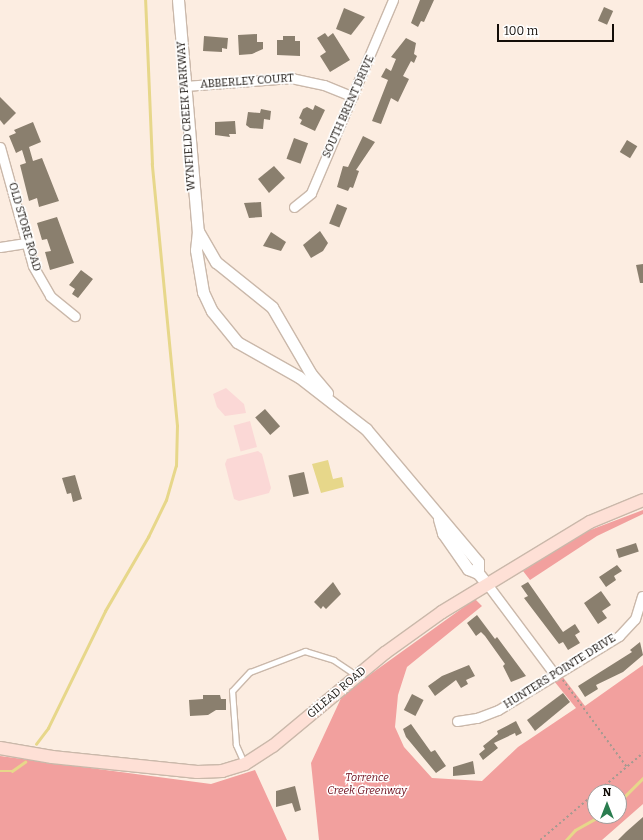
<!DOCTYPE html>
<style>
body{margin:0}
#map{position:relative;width:643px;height:840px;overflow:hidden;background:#fcede1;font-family:Bitter,serif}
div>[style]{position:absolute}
.green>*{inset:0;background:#fbd8d6;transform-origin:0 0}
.forest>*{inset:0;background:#f2a09e}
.water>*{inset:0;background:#e7d78a}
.stream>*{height:2.5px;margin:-1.25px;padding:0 1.25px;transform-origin:1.25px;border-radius:1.25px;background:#e7d78a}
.building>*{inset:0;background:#8a7f6e;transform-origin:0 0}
.path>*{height:1.5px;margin-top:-0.75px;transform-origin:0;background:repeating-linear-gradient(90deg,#a69a91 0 2px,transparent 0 5px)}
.roads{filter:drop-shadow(1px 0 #cab8aa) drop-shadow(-1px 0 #cab8aa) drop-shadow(0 1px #cab8aa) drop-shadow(0 -1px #cab8aa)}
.service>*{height:4.5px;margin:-2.25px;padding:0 2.25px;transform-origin:2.25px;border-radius:2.25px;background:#fff}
.minor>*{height:9px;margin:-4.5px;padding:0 4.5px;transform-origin:4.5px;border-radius:4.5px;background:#fff}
.tertiary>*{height:11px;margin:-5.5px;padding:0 5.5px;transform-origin:5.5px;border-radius:5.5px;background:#fff}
.secondary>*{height:12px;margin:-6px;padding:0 6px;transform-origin:6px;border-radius:6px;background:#fee0d6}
span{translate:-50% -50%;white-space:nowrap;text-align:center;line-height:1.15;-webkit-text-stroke:3px #fff;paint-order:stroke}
.street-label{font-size:11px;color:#130d08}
.park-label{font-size:11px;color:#6d0c1a;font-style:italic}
.north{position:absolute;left:587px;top:784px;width:40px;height:40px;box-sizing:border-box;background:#fff;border:1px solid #a19e9c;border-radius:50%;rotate:0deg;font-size:11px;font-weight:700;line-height:16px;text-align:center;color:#130d08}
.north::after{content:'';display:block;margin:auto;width:14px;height:18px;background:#2a7d4f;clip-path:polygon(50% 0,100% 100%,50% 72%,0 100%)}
.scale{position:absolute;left:497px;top:24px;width:117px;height:18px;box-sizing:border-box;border:2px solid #130d08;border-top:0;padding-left:5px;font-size:12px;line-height:14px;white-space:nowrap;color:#130d08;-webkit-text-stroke:3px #fff;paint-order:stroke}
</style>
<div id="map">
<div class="green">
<i style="clip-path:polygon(226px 388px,244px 404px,246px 413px,225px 416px,217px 407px,213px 394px)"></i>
<i style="left:250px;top:421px;width:27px;height:17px;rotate:75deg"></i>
<i style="clip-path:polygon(258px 451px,262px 454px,271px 488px,269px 493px,239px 501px,234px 499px,225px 464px,227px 459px)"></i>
</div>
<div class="forest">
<i style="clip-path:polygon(643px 510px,643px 514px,597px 536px,530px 580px,523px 571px,585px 532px)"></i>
<i style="clip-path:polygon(evenodd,475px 599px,482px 606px,407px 667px,398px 695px,395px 727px,404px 747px,432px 778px,482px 781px,518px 747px,576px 708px,554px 681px,562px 676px,585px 706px,643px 665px,643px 804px,602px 840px,319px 840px,311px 763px,343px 694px,475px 599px,595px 792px,619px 792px,619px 816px,595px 816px,595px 792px)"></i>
<i style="clip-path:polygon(0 756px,211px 784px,255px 770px,287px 840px,0 840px)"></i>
</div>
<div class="water">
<i style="clip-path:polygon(328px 460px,333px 479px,342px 477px,344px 487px,321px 493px,312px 464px)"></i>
</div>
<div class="stream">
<i style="left:36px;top:744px;width:20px;rotate:-53deg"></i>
<i style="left:48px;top:728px;width:130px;rotate:-64deg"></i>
<i style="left:105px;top:611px;width:86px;rotate:-59.8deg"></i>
<i style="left:148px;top:537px;width:41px;rotate:-64.1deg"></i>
<i style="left:166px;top:500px;width:35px;rotate:-74deg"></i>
<i style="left:176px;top:466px;width:40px;rotate:-88.6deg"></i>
<i style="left:177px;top:426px;width:263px;rotate:-95.5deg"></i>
<i style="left:152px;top:164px;width:164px;rotate:-92.4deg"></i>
<i style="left:0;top:771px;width:12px"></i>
<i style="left:12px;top:771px;width:16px;rotate:-35deg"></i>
<i style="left:619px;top:802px;width:34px;rotate:-45deg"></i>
<i style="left:566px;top:840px;width:13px;rotate:-48deg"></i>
<i style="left:575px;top:830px;width:29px;rotate:-29deg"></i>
</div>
<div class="building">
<i style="clip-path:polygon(420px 0,434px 0,424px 22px,421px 21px,418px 27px,411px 23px)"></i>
<i style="left:604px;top:7px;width:10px;height:15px;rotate:24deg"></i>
<i style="clip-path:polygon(344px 8px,365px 17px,351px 35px,336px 29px)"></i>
<i style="clip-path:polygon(325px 33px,328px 37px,333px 33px,350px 60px,330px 72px,320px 56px,326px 52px,317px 38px)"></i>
<i style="clip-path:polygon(257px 34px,257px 42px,263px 42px,263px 49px,252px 54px,239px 55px,238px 35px)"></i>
<i style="clip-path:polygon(204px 36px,228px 38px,227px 49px,222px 48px,222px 52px,203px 51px)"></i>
<i style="clip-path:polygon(283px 36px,295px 36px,295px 41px,300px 41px,300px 56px,277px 55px,277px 40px,283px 40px)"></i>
<i style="clip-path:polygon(406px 38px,416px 43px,414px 54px,417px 56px,414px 63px,411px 61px,403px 76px,409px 79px,398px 102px,391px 98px,381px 124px,372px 121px,388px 80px,381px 77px,386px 68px,391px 71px,396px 59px,391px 57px)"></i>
<i style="clip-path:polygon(0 97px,16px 113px,4px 125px,0 120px)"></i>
<i style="clip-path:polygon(315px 105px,325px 110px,315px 131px,300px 124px,302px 120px,299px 118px,303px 109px,307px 107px,313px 110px)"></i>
<i style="clip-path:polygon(261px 109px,271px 111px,270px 120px,264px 119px,263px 129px,250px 128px,246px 125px,248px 112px,260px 113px)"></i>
<i style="clip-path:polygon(235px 121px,236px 134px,229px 134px,230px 137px,215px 135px,215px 122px)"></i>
<i style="clip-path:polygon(33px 122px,41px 142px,29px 147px,33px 161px,42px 158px,59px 201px,39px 207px,37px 198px,29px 201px,20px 165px,26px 163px,22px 150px,16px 153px,9px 136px,16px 133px,14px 130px)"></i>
<i style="clip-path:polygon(363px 136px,375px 142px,356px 170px,359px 171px,353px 188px,350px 187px,348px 191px,337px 187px,343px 166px,348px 167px)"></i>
<i style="left:294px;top:138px;width:15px;height:22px;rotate:20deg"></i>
<i style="left:627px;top:140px;width:12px;height:14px;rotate:31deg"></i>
<i style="clip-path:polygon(274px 166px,285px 178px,269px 193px,258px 179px)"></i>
<i style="clip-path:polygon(261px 202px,262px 217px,249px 218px,244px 203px)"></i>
<i style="left:337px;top:204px;width:11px;height:21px;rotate:22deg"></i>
<i style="clip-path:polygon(57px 217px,74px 263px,50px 270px,45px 252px,51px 251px,47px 239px,42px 240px,37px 223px)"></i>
<i style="clip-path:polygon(320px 231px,328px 243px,323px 251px,311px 258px,303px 245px)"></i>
<i style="clip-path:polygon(271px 232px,286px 242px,281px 251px,263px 246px)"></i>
<i style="clip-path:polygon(643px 264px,643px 283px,640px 283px,636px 265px)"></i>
<i style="clip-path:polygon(81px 270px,93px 279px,78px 298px,72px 294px,75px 289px,69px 285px)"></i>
<i style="left:265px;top:409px;width:23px;height:13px;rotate:49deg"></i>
<i style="left:304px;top:472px;width:22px;height:16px;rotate:77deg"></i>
<i style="clip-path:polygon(75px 475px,82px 499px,73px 502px,71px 493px,67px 494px,62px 478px)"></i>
<i style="left:636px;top:543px;width:9px;height:21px;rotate:72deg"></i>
<i style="clip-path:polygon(617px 565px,622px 571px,614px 576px,616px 580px,606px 587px,599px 577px)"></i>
<i style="clip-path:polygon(333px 582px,341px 594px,326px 609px,323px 606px,321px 609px,314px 602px)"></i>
<i style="clip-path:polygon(528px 582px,563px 632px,575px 624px,580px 632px,575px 635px,580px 643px,568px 650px,563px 642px,559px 644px,524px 598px,528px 596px,521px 586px)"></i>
<i style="clip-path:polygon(601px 591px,611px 605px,602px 611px,607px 618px,598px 624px,584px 603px)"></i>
<i style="clip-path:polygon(477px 615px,495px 639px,497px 637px,526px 676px,511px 682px,503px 666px,505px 664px,485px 636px,481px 632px,476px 636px,467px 623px)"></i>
<i style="clip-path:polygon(640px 642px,643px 655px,623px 672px,596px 685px,598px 689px,585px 697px,578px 686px,632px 652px,630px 650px)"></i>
<i style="clip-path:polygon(469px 665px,475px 676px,466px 680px,468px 684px,461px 688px,456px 680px,435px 696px,428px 686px,442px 676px)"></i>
<i style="clip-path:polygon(563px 693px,570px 702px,535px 731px,527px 720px)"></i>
<i style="left:412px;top:694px;width:13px;height:18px;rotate:27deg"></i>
<i style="clip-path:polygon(203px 695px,220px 695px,221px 699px,226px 699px,226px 710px,216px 710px,208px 715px,190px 716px,189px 700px,203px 699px)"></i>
<i style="clip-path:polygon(516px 721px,522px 733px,516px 736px,515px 733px,494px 743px,498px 748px,483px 760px,479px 754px,485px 749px,483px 746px,498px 734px,497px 731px)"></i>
<i style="clip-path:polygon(411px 724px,431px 752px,435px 750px,446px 766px,436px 773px,406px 737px,403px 729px)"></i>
<i style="clip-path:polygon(473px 761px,475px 774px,453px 776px,453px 767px)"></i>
<i style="clip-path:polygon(295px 786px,301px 810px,295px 812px,292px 803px,276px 807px,276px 791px)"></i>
<i style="clip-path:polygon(643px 817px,643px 840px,618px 840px,626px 832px)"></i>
</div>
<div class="path">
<i style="left:563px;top:680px;width:108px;rotate:53.7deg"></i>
<i style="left:597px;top:792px;width:60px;rotate:-40.3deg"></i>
<i style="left:540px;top:840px;width:72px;rotate:-40.5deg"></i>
</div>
<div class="roads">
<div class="service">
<i style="left:244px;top:763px;width:20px;rotate:-114deg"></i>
<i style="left:236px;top:745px;width:54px;rotate:-94.2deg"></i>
<i style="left:232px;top:691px;width:26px;rotate:-47deg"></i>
<i style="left:250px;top:672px;width:59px;rotate:-20.9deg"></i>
<i style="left:305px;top:651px;width:30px;rotate:17deg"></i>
<i style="left:334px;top:660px;width:27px;rotate:34deg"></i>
</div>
<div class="minor">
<i style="left:185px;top:86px;width:106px;rotate:-4.3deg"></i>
<i style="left:291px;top:78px;width:34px;rotate:12deg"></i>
<i style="left:324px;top:85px;width:31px;rotate:22deg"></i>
<i style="left:0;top:147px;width:123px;rotate:74.5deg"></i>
<i style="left:33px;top:266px;width:34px;rotate:60deg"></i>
<i style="left:50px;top:296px;width:32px;rotate:39deg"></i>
<i style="left:294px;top:207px;width:22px;rotate:-39deg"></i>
<i style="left:311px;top:193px;width:210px;rotate:-67deg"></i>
<i style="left:0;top:247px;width:26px;rotate:-9deg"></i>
<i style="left:487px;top:584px;width:114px;rotate:53.2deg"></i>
<i style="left:457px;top:721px;width:20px;rotate:-9deg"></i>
<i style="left:477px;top:718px;width:22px;rotate:-21deg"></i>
<i style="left:498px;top:710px;width:142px;rotate:-31.4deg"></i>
<i style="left:619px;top:636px;width:23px;rotate:-47deg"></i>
<i style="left:635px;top:619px;width:24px;rotate:-73deg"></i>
</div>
<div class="tertiary">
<i style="left:178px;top:0;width:232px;rotate:85.1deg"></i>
<i style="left:198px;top:231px;width:19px;rotate:96deg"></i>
<i style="left:196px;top:250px;width:43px;rotate:80.5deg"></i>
<i style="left:203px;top:292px;width:21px;rotate:65deg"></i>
<i style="left:212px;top:311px;width:40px;rotate:51deg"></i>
<i style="left:237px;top:342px;width:71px;rotate:29.4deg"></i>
<i style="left:299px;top:377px;width:85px;rotate:37.8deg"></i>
<i style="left:366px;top:429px;width:174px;rotate:49.9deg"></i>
<i style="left:478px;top:562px;width:11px;rotate:90deg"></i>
<i style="left:198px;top:231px;width:36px;rotate:60deg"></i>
<i style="left:216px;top:262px;width:72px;rotate:38.8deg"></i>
<i style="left:272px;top:307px;width:78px;rotate:59.8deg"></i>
<i style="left:311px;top:374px;width:25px;rotate:50deg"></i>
<i style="left:439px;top:519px;width:15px;rotate:74deg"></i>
<i style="left:443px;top:533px;width:44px;rotate:55.2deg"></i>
<i style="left:468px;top:569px;width:11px;rotate:22deg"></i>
<i style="left:478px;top:573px;width:14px;rotate:51deg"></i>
</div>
<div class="secondary">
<i style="left:0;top:748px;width:53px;rotate:9.8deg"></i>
<i style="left:52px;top:757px;width:146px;rotate:5.9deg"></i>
<i style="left:197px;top:772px;width:25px;rotate:-2deg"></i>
<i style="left:222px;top:771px;width:24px;rotate:-17deg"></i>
<i style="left:245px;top:764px;width:33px;rotate:-33deg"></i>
<i style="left:273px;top:746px;width:146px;rotate:-39.7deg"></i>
<i style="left:385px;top:653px;width:70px;rotate:-35.7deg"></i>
<i style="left:442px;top:612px;width:173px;rotate:-31.3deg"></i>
<i style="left:590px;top:522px;width:57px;rotate:-22.5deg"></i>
</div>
</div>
<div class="street-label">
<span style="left:247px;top:82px;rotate:-4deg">ABBERLEY COURT</span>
<span style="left:349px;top:107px;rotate:-66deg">SOUTH BRENT DRIVE</span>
<span style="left:187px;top:116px;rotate:-94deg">WYNFIELD CREEK PARKWAY</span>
<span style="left:24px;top:227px;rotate:74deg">OLD STORE ROAD</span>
<span style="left:560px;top:672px;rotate:-32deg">HUNTERS POINTE DRIVE</span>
<span style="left:337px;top:693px;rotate:-40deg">GILEAD ROAD</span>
</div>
<div class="park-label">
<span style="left:367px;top:785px">Torrence<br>Creek Greenway</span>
</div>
<div class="north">N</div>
<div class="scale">100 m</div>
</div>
